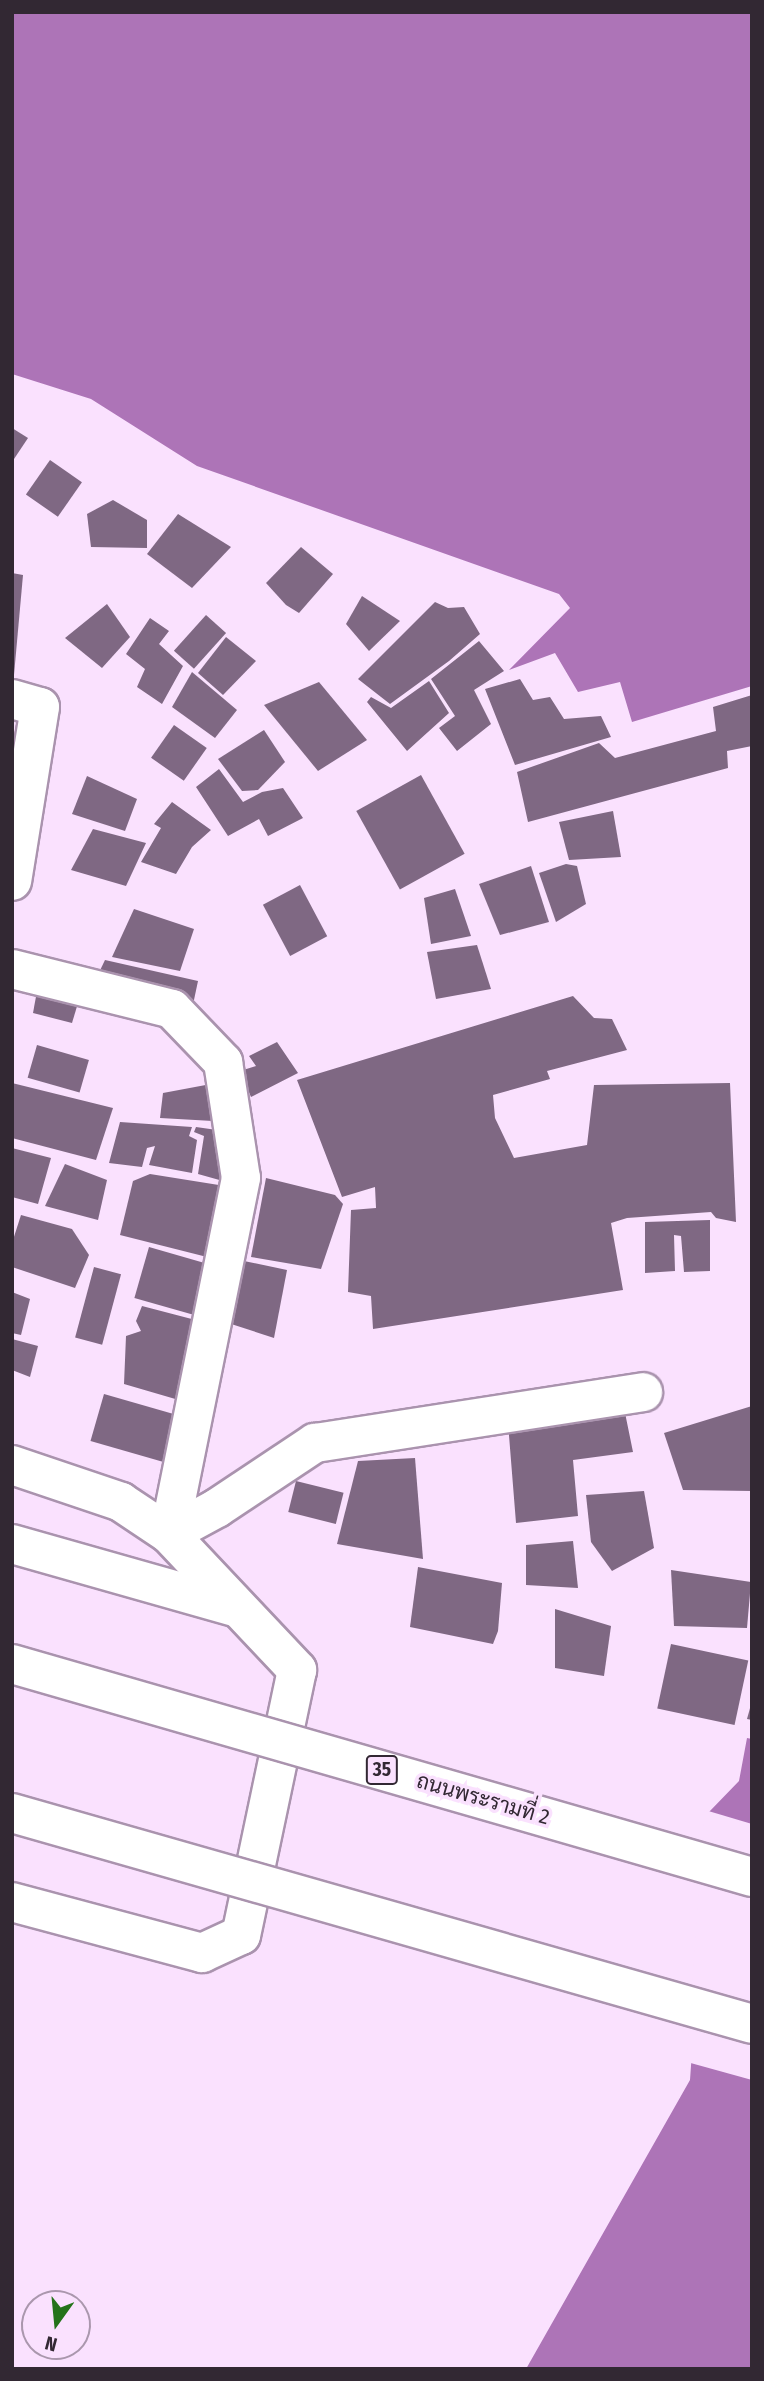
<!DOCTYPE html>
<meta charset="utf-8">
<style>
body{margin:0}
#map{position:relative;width:764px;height:2381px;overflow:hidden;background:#fae1fe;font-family:"Fira Sans Condensed",Sarabun,sans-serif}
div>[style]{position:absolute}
.water>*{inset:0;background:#ad74b7}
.pier>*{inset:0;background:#fae1fe}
.building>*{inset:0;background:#7f6883;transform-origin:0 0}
.roads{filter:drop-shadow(2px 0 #aa93ae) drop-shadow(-2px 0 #aa93ae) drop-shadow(0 2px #aa93ae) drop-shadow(0 -2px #aa93ae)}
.minor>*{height:38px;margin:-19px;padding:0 19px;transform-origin:19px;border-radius:19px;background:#fff}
.bridges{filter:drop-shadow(2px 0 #aa93ae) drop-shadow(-2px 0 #aa93ae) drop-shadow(0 2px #aa93ae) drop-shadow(0 -2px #aa93ae)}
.highway-bridge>*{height:38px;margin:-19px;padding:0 19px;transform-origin:19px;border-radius:19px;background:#fff}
span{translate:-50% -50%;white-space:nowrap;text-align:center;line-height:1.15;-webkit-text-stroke:7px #fae1fe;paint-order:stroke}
.shield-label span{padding:2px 5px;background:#fae1fe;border:2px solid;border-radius:5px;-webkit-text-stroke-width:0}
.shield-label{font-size:19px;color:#322833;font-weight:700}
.street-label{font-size:21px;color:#322833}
.frame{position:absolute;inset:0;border:14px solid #322833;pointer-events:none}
.north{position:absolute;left:21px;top:2290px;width:70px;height:70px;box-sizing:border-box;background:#fae1fe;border:2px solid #aa97ad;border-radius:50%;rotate:195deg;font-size:19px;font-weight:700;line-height:28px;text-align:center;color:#322833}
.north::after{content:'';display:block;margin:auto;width:24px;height:32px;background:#24731a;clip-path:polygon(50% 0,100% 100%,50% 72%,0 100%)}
</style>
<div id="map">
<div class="water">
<i style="clip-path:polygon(12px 12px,752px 12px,752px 686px,632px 722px,620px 682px,578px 692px,555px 653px,509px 670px,570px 608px,559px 594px,197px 466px,91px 399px,12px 374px)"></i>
<i style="clip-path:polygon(747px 1738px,752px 1739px,752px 2369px,526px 2369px,690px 2080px,709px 1812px,739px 1781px)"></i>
</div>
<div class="pier">
<i style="clip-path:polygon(705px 1810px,752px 1824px,752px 2080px,687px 2062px)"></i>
</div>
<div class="building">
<i style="clip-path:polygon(12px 428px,28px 438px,12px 462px)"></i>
<i style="left:50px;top:460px;width:39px;height:42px;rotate:35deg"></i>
<i style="clip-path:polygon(113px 500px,147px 520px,147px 548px,91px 547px,87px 514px)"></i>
<i style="clip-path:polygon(178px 514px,231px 547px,192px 588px,147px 554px)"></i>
<i style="clip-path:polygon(301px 547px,333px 574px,299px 613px,286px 605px,266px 583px)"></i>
<i style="clip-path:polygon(12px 573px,23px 575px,14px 675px,12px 675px)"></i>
<i style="clip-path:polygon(362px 596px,400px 621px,369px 651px,346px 624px)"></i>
<i style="clip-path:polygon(435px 602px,448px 608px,464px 607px,480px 634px,449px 661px,390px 704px,358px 679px)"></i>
<i style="clip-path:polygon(107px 604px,130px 637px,102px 668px,65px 638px)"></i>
<i style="left:206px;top:615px;width:27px;height:48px;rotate:42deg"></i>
<i style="clip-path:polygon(150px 618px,169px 631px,159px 644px,183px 666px,162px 704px,137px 687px,145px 669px,126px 654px)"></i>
<i style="clip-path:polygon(226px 637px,256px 661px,223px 695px,198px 673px)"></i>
<i style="clip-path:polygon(479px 641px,504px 671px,474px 690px,491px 724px,457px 751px,439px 728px,455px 716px,431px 679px)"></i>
<i style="clip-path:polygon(192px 672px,237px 710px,215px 738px,172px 707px)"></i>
<i style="clip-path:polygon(520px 679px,533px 700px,550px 697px,564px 719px,601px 716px,611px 737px,515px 765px,485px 689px)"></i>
<i style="clip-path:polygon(429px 681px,449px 713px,407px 751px,367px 702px,371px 697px,391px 708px)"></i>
<i style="clip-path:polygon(319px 682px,367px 740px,318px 771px,264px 705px)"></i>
<i style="clip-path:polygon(752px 695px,752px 746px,727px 751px,728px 768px,528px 822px,517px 772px,599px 743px,615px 758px,716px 731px,713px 707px)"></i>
<i style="left:174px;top:725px;width:40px;height:40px;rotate:35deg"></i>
<i style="clip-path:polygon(264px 730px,285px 762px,258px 790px,242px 791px,218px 759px)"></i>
<i style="clip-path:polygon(219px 769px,243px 802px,262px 792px,283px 788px,303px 818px,268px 836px,259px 819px,228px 836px,196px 787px)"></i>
<i style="left:421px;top:775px;width:90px;height:74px;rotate:61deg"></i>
<i style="clip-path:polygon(87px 776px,137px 799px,125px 831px,72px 814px)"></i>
<i style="clip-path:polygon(172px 802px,211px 830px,192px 847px,176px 874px,141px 862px,161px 828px,154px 824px)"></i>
<i style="clip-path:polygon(613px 811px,621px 857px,569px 860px,559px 822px)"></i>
<i style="clip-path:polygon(93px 829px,146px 843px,126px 886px,71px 870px)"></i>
<i style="clip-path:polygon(566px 864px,577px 866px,586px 904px,556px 922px,539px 873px)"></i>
<i style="clip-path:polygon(531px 866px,549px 922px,500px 935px,479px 884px)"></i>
<i style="left:300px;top:885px;width:58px;height:42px;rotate:62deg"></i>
<i style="clip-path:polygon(455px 889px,471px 936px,431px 944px,424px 898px)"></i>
<i style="clip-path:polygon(134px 909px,194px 929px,180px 971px,112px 957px)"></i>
<i style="clip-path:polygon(477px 945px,491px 989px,436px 999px,427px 952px)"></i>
<i style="clip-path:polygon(105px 960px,198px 981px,191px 1014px,94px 983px)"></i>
<i style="clip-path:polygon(39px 980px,81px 993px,72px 1023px,33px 1013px)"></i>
<i style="clip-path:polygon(573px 996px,594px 1018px,612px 1019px,627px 1050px,547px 1071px,550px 1079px,493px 1095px,495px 1118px,514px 1158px,587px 1145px,594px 1085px,730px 1083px,736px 1222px,716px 1218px,711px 1212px,627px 1218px,611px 1223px,623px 1290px,373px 1329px,371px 1296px,348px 1292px,351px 1210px,376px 1208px,375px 1187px,342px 1197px,297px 1080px)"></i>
<i style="clip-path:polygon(277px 1042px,298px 1073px,251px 1097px,240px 1071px,256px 1066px,249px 1056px)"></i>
<i style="left:37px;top:1045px;width:54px;height:34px;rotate:16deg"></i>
<i style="clip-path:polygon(12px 1083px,113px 1108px,96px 1160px,12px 1138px)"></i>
<i style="clip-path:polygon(211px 1084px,213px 1121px,160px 1118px,163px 1093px)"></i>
<i style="clip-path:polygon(120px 1122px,192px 1127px,189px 1136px,197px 1140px,192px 1173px,149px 1165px,155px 1146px,147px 1148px,142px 1167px,109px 1163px)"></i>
<i style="clip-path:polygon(196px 1127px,224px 1131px,223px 1181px,198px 1174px,204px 1136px,194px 1132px)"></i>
<i style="clip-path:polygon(12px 1148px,51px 1158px,38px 1204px,12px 1197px)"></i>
<i style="clip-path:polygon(65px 1164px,107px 1180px,98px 1220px,45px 1206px)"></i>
<i style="clip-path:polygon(150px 1174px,225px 1186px,211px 1258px,120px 1235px,133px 1181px)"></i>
<i style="clip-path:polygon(266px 1178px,335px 1195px,343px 1204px,321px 1269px,251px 1257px)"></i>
<i style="clip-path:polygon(21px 1215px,72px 1229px,89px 1255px,75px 1288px,12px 1267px,12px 1243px)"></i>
<i style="clip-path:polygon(710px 1220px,710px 1271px,684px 1272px,681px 1236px,674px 1235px,675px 1271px,645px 1273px,645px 1222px)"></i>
<i style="left:149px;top:1247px;width:65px;height:53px;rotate:16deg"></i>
<i style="clip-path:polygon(244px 1261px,287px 1270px,274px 1338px,225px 1322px)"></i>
<i style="left:94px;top:1267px;width:28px;height:73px;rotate:15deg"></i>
<i style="clip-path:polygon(12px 1292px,30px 1299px,21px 1335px,12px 1333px)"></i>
<i style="clip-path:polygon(142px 1306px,207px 1323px,189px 1403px,124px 1384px,126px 1336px,141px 1331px,136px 1321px)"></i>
<i style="clip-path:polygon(12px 1339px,38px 1346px,30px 1377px,12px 1370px)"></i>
<i style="left:104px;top:1394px;width:85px;height:49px;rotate:16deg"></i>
<i style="clip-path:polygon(623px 1403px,633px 1452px,573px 1460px,578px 1516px,516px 1523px,508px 1423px)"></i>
<i style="clip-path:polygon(752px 1406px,752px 1491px,683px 1490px,664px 1433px)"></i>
<i style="clip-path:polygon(415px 1458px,423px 1559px,337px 1544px,358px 1461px)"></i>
<i style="left:296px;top:1481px;width:49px;height:32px;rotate:14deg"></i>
<i style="clip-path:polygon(644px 1491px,654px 1548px,612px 1571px,591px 1542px,586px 1495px)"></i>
<i style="clip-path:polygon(573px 1541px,578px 1588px,526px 1585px,526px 1545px)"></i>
<i style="clip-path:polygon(418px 1567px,502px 1583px,498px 1631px,493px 1644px,410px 1627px)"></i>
<i style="clip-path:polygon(671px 1570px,751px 1582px,747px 1628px,674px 1626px)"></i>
<i style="clip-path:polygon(555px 1609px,611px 1626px,604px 1676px,555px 1668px)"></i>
<i style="left:671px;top:1644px;width:79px;height:66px;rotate:12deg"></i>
<i style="clip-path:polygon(752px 1701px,752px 1720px,747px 1719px)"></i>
</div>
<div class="roads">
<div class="minor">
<i style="left:12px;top:699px;width:29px;rotate:16deg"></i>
<i style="left:40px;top:707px;width:176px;rotate:99.1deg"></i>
<i style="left:12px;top:969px;width:165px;rotate:14deg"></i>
<i style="left:172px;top:1009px;width:74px;rotate:46.1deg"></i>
<i style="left:223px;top:1062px;width:117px;rotate:81.2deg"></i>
<i style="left:241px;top:1178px;width:363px;rotate:101.4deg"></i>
<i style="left:169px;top:1534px;width:55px;rotate:-28.4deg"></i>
<i style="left:217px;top:1508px;width:118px;rotate:-33.6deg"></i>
<i style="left:315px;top:1443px;width:332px;rotate:-8.8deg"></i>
<i style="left:12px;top:1465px;width:115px;rotate:18.7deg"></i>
<i style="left:121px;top:1502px;width:58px;rotate:33.7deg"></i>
<i style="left:169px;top:1534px;width:187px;rotate:46.7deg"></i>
<i style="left:297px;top:1670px;width:271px;rotate:101.9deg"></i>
<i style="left:241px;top:1935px;width:43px;rotate:155.2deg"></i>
<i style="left:202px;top:1953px;width:197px;rotate:-165deg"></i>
<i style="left:12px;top:1544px;width:232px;rotate:15.8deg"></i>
</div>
</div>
<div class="bridges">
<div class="highway-bridge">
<i style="left:12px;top:1664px;width:770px;rotate:16.06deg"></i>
<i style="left:12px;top:1813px;width:769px;rotate:15.91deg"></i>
</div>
</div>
<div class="shield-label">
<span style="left:382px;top:1770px">35</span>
</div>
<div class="street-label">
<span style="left:483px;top:1799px;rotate:16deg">ถนนพระรามที่ 2</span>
</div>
<div class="frame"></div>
<div class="north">N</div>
</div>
